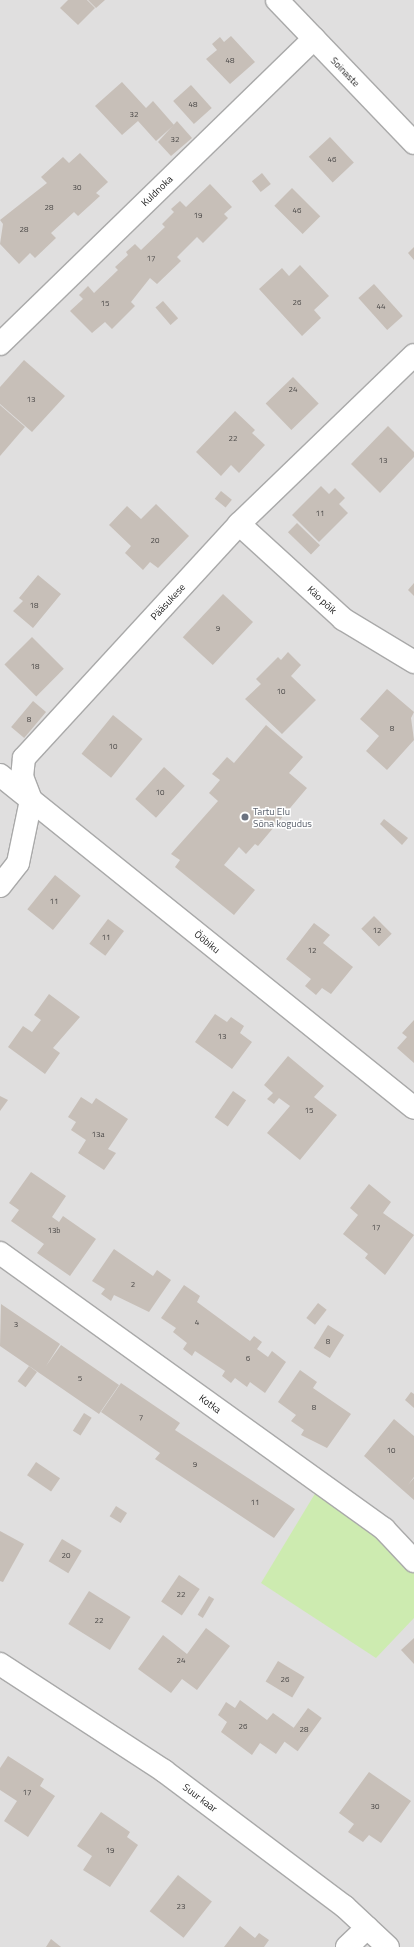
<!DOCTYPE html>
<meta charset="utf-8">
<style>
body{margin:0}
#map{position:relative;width:414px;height:1947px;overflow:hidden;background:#f2efe9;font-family:"Titillium Web",sans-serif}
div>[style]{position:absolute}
.residential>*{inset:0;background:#e0dfdf;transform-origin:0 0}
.grass>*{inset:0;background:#cdebb0}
.building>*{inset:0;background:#c7bfb8;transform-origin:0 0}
.roads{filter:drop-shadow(1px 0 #a9a9a9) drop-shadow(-1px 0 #a9a9a9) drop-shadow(0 1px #a9a9a9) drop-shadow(0 -1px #a9a9a9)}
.minor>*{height:22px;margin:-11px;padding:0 11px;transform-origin:11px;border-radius:11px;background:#fff}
.dots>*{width:11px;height:11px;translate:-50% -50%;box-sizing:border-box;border:2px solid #fff;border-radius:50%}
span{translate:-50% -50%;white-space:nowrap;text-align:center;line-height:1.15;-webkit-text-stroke:3px #fff;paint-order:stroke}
.number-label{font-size:8px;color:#4b4948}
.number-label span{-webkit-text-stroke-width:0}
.street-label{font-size:10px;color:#222}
.worship-label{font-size:10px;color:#5b616d}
.left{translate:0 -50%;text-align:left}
</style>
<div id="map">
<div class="residential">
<i style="left:0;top:0;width:414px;height:1947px"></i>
</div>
<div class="grass">
<i style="clip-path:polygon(322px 1482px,414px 1554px,414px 1618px,376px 1658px,261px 1583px)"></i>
</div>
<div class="building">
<i style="clip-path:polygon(68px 0,87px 0,95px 8px,78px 25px,60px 8px)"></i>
<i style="clip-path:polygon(88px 0,105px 0,96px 8px)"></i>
<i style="clip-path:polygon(231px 36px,255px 62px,230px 84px,206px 59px,217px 50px,212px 44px,220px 37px,224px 42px)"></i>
<i style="clip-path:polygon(122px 82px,146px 108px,153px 101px,174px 125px,156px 141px,138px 121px,122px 135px,95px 106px)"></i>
<i style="left:191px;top:85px;width:31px;height:24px;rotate:48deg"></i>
<i style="clip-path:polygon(177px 121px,192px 138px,171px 156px,158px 142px)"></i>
<i style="left:330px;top:137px;width:35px;height:29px;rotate:47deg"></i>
<i style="clip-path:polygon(80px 153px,108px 182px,96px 193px,100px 196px,78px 216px,74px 212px,51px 233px,56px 238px,35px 258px,30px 253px,19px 264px,0 244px,3px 224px,0 220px,47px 183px,41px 177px,63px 157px,69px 163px)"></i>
<i style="left:262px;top:173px;width:14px;height:13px;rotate:51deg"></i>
<i style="clip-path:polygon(210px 184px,232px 207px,224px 214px,228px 218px,203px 243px,197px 237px,177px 257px,181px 261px,157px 284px,150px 278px,131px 302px,135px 306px,112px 329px,105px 322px,92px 333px,70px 311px,83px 299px,79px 295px,88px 286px,94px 293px,118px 270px,115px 267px,128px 255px,126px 252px,135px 244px,141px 250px,165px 227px,162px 224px,174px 212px,171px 209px,180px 201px,186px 207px)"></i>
<i style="left:292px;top:188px;width:40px;height:25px;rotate:45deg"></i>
<i style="clip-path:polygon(414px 247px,414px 260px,408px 253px)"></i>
<i style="clip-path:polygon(300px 265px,329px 296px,314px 310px,321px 318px,302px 336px,259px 289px,282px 268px,289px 276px)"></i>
<i style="left:374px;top:284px;width:43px;height:21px;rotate:48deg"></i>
<i style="left:163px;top:301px;width:23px;height:10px;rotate:49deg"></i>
<i style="clip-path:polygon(24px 360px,65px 396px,32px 432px,0 404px,0 387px)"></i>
<i style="left:293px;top:377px;width:37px;height:38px;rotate:46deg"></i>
<i style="clip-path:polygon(0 405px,25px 427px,0 456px)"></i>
<i style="clip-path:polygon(235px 411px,255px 430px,252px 433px,265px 445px,239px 473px,231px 465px,221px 476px,196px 452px)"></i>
<i style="clip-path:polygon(388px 426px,414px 452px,414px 457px,380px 493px,351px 464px)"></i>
<i style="clip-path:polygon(321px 486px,329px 494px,335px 488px,345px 498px,339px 504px,348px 513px,319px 542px,292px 515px)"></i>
<i style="left:221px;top:491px;width:14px;height:10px;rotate:39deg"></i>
<i style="clip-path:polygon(156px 504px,189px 536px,158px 568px,150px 562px,143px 570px,125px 553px,131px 546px,109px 525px,127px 506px,141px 519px)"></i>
<i style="left:297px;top:523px;width:32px;height:13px;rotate:44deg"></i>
<i style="clip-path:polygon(38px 575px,61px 594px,33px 628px,13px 611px,23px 601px,19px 598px)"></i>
<i style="clip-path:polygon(414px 583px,414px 596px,408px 590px)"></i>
<i style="left:223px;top:594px;width:41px;height:59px;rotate:43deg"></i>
<i style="left:32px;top:637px;width:45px;height:39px;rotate:45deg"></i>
<i style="clip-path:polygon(288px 652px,301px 665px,291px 676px,316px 700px,282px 734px,245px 699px,261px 684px,256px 679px,278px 657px,281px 660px)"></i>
<i style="clip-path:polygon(387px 689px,414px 712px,411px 718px,414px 740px,387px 770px,366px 751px,379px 736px,360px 719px)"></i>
<i style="left:33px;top:701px;width:17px;height:34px;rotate:40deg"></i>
<i style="left:113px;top:715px;width:38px;height:50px;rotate:39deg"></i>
<i style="clip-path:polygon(266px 725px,303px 757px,289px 773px,307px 788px,258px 846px,255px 844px,246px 854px,239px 847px,224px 865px,255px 890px,234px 915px,175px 867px,180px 860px,171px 854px,218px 801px,209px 793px,220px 780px,212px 774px,227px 757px,234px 763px)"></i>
<i style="left:164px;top:767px;width:28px;height:43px;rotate:42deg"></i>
<i style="clip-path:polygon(384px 819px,408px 838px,402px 845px,380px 824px)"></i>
<i style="left:55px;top:875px;width:33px;height:44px;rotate:39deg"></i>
<i style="left:374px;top:916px;width:25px;height:18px;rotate:45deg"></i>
<i style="left:108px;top:919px;width:20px;height:31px;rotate:37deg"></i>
<i style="clip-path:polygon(314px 923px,330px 935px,323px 943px,353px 967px,331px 994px,322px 988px,316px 995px,305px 986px,311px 979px,286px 959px)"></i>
<i style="clip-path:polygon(49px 994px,80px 1017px,53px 1048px,60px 1053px,45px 1074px,8px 1047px,23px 1026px,32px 1032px,41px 1020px,34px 1015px)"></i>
<i style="clip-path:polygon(215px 1014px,227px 1022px,231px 1017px,244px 1026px,240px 1033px,252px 1042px,232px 1069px,195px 1042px)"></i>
<i style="clip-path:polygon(414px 1020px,414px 1063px,397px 1048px,407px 1037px,402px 1033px)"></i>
<i style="clip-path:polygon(288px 1056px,324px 1086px,314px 1097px,337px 1115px,300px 1160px,267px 1133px,290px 1106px,279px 1098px,274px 1104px,267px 1099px,273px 1093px,264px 1085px)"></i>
<i style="left:233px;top:1091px;width:16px;height:32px;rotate:35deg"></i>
<i style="clip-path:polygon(0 1096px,8px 1100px,0 1111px)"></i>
<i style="clip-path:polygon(81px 1097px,92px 1104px,96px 1098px,128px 1119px,108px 1149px,116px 1153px,104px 1170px,78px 1153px,86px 1140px,71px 1130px,76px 1122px,68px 1117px)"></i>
<i style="clip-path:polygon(31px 1172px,66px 1196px,52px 1217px,59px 1222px,63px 1216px,96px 1239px,70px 1276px,37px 1253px,44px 1244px,11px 1221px,19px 1210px,9px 1203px)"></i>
<i style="clip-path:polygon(369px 1184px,391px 1202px,383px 1213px,414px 1235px,385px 1275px,365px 1258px,368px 1254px,343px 1234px,358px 1215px,350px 1208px)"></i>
<i style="clip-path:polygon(114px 1249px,153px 1276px,157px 1270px,171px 1280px,149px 1312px,114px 1295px,111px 1301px,101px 1294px,105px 1289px,92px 1281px)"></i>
<i style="clip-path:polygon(184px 1285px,200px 1296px,197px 1302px,250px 1341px,254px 1336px,262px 1342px,257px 1349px,268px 1357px,272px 1351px,286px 1362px,265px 1393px,250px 1382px,247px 1387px,235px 1378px,231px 1383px,222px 1376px,225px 1371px,195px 1351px,192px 1356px,183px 1349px,187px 1343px,173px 1332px,176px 1328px,161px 1318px)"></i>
<i style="left:318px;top:1303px;width:11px;height:19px;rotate:38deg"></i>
<i style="clip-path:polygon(1px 1304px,60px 1344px,46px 1366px,61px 1345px,119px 1385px,99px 1414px,0 1346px)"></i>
<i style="left:328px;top:1325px;width:19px;height:27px;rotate:32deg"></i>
<i style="left:29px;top:1366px;width:10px;height:19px;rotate:37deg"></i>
<i style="clip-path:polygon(300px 1370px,317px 1382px,313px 1388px,351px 1414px,327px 1448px,301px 1435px,304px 1430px,291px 1421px,296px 1415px,278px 1402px)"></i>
<i style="clip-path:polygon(121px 1383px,180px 1423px,175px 1430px,295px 1509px,274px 1538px,155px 1459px,160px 1453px,101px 1412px)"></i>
<i style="clip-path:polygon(411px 1392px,414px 1394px,414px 1408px,405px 1400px)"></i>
<i style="left:84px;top:1413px;width:9px;height:21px;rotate:32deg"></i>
<i style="clip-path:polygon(394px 1419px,414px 1436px,414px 1477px,408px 1485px,414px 1478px,414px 1500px,364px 1456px)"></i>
<i style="left:36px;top:1462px;width:29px;height:16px;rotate:34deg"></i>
<i style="left:116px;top:1506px;width:13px;height:12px;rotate:32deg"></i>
<i style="clip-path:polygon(0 1531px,24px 1544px,3px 1582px,0 1581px)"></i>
<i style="left:62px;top:1539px;width:23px;height:26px;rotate:31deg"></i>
<i style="left:179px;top:1575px;width:25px;height:32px;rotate:34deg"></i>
<i style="left:89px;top:1591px;width:49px;height:39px;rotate:32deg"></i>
<i style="left:209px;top:1596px;width:6px;height:22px;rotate:31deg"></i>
<i style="clip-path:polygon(206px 1628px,230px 1646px,197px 1690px,182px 1679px,171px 1693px,138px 1669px,163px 1635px,187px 1654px)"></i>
<i style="clip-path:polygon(414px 1638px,414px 1664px,401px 1650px)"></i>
<i style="left:278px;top:1661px;width:31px;height:24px;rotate:31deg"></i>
<i style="clip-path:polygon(240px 1700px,267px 1720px,273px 1713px,294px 1728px,276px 1754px,260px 1743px,252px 1755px,221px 1732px,227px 1722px,218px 1715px,226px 1702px,235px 1708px)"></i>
<i style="left:308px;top:1708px;width:17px;height:41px;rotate:36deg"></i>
<i style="clip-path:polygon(8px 1756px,44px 1779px,40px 1786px,55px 1796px,28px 1837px,4px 1821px,17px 1801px,0 1790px,0 1768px)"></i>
<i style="clip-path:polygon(369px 1772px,411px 1801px,381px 1843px,369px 1835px,363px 1842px,348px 1832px,354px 1824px,339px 1813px)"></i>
<i style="clip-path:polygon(101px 1812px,130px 1832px,127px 1837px,138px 1845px,110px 1887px,83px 1870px,92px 1856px,77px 1846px)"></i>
<i style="left:178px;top:1875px;width:43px;height:46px;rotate:38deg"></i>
<i style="clip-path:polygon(240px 1926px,255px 1938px,259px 1933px,269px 1940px,264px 1947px,224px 1947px)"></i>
<i style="clip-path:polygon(51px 1939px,61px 1947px,46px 1947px)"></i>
</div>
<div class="roads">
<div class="minor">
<i style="left:277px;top:0;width:198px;rotate:46.2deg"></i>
<i style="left:0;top:344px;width:438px;rotate:-44.2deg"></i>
<i style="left:239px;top:524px;width:141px;rotate:42.4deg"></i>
<i style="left:343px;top:619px;width:83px;rotate:31.2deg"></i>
<i style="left:0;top:775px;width:531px;rotate:38.81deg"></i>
<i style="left:0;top:886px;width:29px;rotate:-52deg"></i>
<i style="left:18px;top:863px;width:64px;rotate:-78.3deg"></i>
<i style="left:31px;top:800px;width:25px;rotate:-111deg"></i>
<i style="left:22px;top:777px;width:19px;rotate:-84deg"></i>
<i style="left:24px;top:758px;width:318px;rotate:-47.4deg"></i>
<i style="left:239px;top:524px;width:243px;rotate:-44deg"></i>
<i style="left:0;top:1253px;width:473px;rotate:35.7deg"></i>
<i style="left:384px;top:1529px;width:44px;rotate:46.8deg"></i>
<i style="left:0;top:1664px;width:196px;rotate:33.1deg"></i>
<i style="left:164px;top:1771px;width:225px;rotate:36.9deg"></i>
<i style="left:344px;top:1906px;width:60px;rotate:43deg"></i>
<i style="left:347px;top:1947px;width:28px;rotate:-44deg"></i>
</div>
</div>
<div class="dots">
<i style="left:245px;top:817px;background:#6b7280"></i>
</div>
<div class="number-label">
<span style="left:230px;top:61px">48</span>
<span style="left:193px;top:105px">48</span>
<span style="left:134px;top:115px">32</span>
<span style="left:175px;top:140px">32</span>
<span style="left:332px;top:160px">46</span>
<span style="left:77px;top:188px">30</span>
<span style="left:49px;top:208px">28</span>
<span style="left:297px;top:211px">46</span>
<span style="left:198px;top:216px">19</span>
<span style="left:24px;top:230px">28</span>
<span style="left:151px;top:259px">17</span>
<span style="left:297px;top:303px">26</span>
<span style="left:105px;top:304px">15</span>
<span style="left:381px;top:307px">44</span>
<span style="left:293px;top:390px">24</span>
<span style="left:31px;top:400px">13</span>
<span style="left:233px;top:439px">22</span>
<span style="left:383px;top:461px">13</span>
<span style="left:320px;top:514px">11</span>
<span style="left:155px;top:541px">20</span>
<span style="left:34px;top:606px">18</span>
<span style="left:218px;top:629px">9</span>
<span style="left:35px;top:667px">18</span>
<span style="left:281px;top:692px">10</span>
<span style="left:29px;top:720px">8</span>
<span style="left:392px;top:729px">8</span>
<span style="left:113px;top:747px">10</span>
<span style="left:160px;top:793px">10</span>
<span style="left:54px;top:902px">11</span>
<span style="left:377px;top:931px">12</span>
<span style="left:106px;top:938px">11</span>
<span style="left:312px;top:951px">12</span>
<span style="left:222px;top:1037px">13</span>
<span style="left:309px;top:1111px">15</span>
<span style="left:98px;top:1135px">13a</span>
<span style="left:376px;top:1228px">17</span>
<span style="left:54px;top:1231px">13b</span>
<span style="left:133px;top:1285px">2</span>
<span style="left:197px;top:1323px">4</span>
<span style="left:16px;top:1325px">3</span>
<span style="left:328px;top:1342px">8</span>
<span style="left:248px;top:1359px">6</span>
<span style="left:80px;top:1379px">5</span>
<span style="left:314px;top:1408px">8</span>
<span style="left:141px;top:1418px">7</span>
<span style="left:391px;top:1451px">10</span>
<span style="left:195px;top:1465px">9</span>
<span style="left:255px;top:1503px">11</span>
<span style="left:66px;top:1556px">20</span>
<span style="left:181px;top:1595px">22</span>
<span style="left:99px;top:1621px">22</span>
<span style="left:181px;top:1661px">24</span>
<span style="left:285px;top:1680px">26</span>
<span style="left:243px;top:1727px">26</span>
<span style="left:304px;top:1730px">28</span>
<span style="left:27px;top:1793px">17</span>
<span style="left:375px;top:1807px">30</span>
<span style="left:110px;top:1851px">19</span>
<span style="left:181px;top:1907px">23</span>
</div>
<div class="street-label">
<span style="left:345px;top:72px;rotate:46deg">Soinaste</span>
<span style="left:157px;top:191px;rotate:-44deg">Kuldnoka</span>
<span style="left:322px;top:600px;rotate:43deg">Käo põik</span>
<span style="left:168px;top:602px;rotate:-47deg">Pääsukese</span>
<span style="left:207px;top:942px;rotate:39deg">Ööbiku</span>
<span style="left:210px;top:1404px;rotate:36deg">Kotka</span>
<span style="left:200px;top:1798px;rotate:37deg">Suur kaar</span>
</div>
<div class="worship-label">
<span class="left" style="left:253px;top:817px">Tartu Elu<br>Sõna kogudus</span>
</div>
</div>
